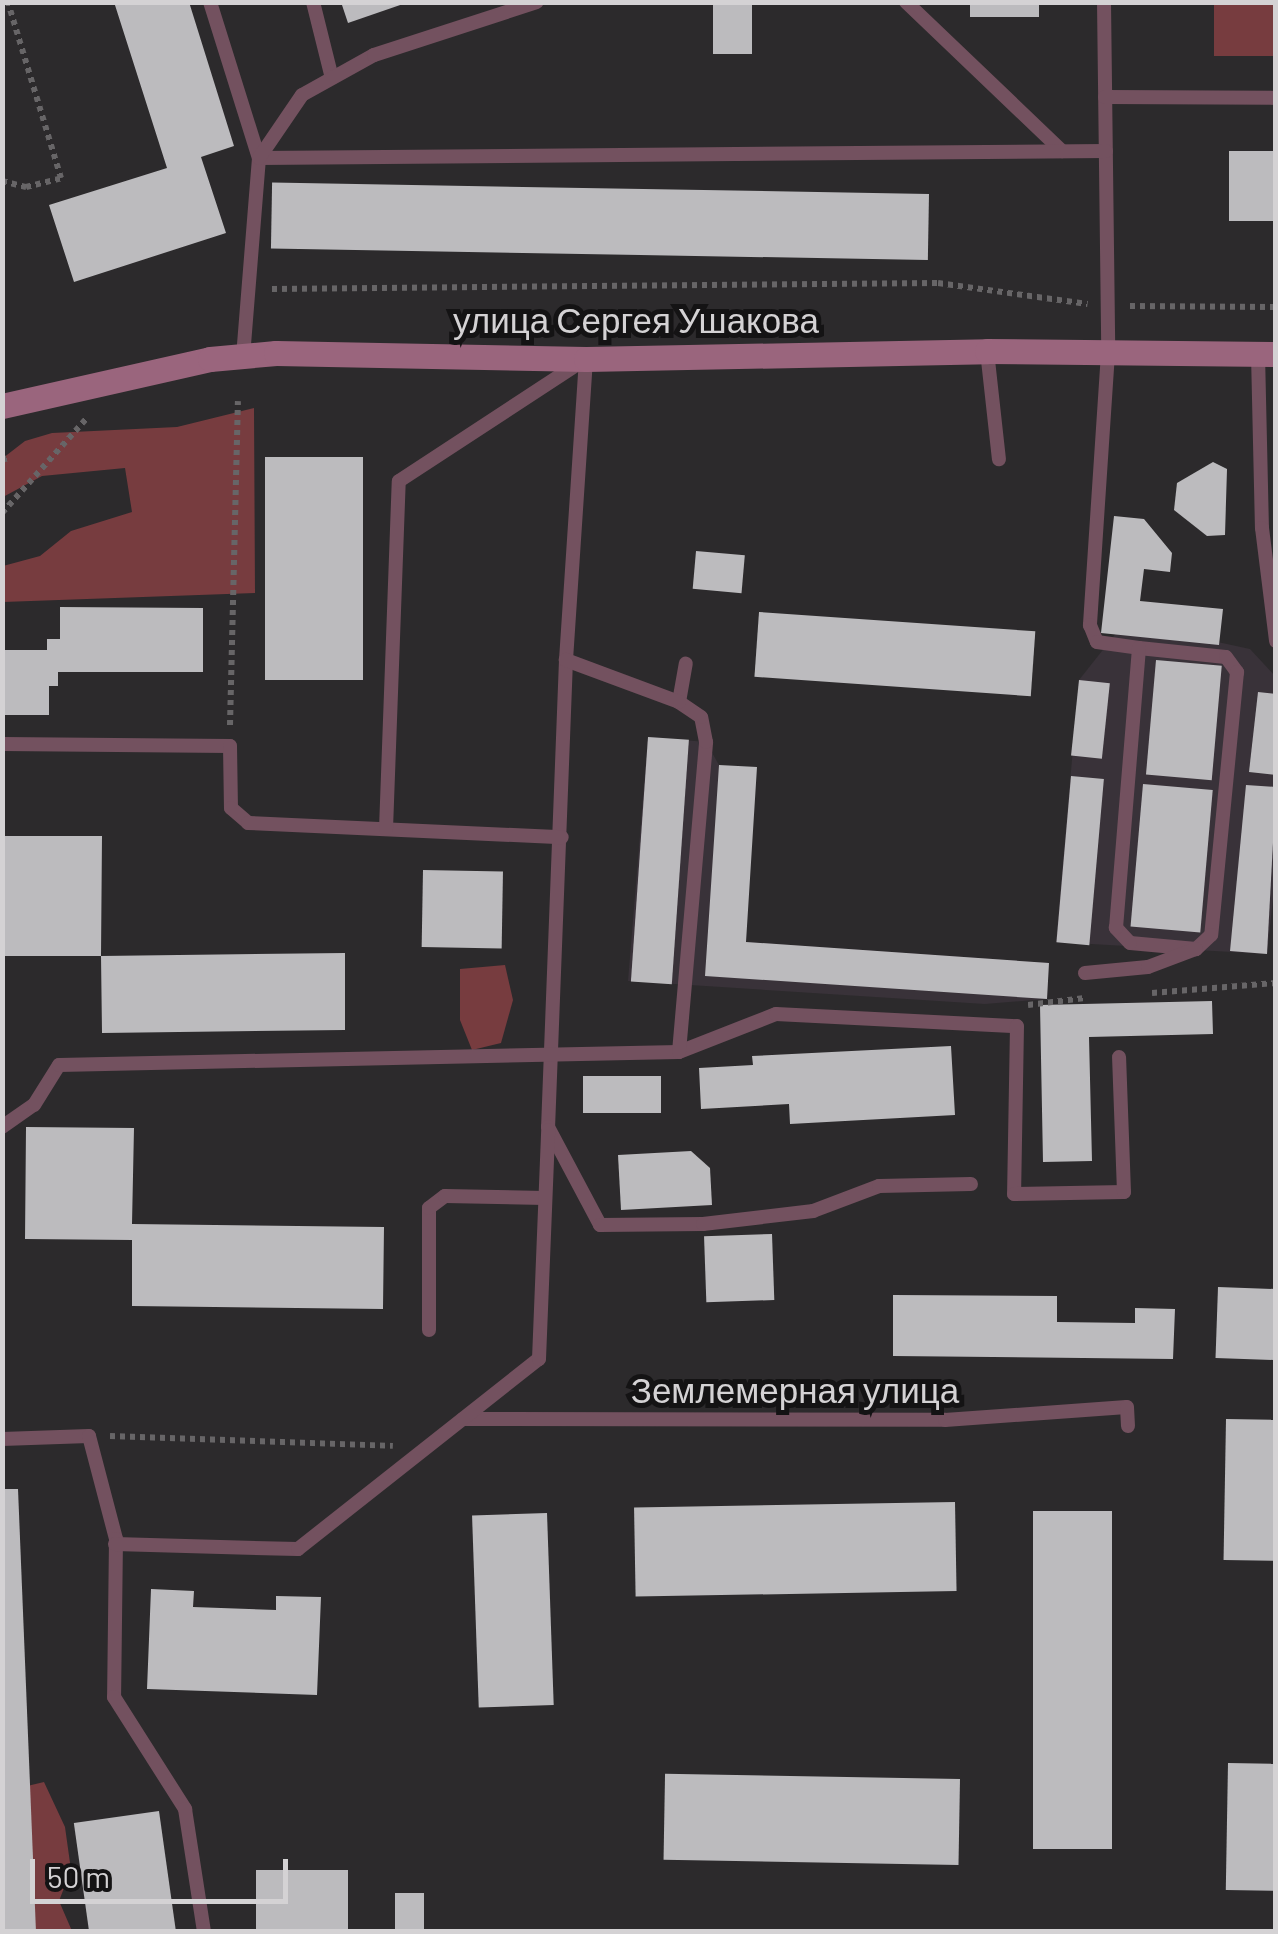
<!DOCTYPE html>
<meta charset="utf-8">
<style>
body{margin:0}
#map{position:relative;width:1278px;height:1934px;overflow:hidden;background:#2c2a2c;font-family:Barlow,sans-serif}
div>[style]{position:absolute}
.built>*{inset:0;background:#393239}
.green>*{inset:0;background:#773c3f;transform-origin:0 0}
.building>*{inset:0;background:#bcbbbe;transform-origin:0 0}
.path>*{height:6px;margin-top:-3px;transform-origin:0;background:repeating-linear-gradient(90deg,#676567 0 5px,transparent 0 10px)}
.lane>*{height:14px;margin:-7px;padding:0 7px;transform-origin:7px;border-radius:7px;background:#73515f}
.secondary>*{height:25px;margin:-12.5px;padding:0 12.5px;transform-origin:12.5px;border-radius:12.5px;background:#9a657d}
span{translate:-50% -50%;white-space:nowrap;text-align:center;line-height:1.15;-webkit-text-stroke:10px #141314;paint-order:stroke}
.street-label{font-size:35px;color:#d4d2d4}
.frame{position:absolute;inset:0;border:5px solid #d4d2d4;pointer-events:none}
.scale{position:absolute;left:30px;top:1859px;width:258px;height:45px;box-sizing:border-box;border:5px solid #d4d2d4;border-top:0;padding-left:12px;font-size:30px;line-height:35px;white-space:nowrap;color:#d4d2d4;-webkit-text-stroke:8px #141314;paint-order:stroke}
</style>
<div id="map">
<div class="built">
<i style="clip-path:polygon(1125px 622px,1250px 649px,1275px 676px,1276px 871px,1267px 954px,1056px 942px,1079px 680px)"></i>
<i style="clip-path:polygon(648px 737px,706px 742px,719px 765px,746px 942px,1049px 963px,1047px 999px,985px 1004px,628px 981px)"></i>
</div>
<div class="green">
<i style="left:1214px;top:3px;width:59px;height:53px"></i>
<i style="clip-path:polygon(254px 408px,255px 593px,3px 602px,3px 566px,40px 556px,71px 531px,132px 512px,125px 468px,42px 476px,3px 497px,3px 458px,25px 441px,52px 433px,177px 427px)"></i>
<i style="clip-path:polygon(505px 965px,513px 1000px,501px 1043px,472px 1050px,460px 1020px,460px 969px)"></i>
<i style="clip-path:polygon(44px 1782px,65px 1827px,71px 1870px,59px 1901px,72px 1931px,3px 1931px,2px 1792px)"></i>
</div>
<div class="building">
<i style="clip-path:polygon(114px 2px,189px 2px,234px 146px,201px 157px,226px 233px,74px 282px,49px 205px,167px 168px)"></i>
<i style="clip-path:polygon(341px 2px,406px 2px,406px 3px,348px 23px)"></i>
<i style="left:713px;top:2px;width:39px;height:52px"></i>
<i style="left:970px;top:2px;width:69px;height:15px"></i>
<i style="left:1229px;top:151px;width:47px;height:70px"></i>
<i style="left:929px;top:194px;width:66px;height:657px;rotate:91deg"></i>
<i style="left:265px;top:457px;width:98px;height:223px"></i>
<i style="clip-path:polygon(1213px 462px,1227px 469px,1225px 535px,1207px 536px,1174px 510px,1177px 483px)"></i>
<i style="clip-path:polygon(1114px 516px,1144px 519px,1172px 553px,1170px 572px,1144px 569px,1140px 601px,1223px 609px,1219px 645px,1101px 633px)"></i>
<i style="left:696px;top:551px;width:49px;height:38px;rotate:5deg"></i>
<i style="clip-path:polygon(60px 607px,203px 608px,203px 672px,58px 672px,58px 686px,49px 686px,49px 715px,2px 715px,2px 650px,47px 650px,47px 639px,60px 639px)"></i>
<i style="left:759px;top:612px;width:277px;height:65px;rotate:4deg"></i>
<i style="left:1156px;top:660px;width:66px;height:115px;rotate:5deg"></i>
<i style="left:1079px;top:680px;width:31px;height:76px;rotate:6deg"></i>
<i style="clip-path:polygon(1258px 692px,1276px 694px,1276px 775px,1249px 772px)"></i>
<i style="left:648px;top:737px;width:41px;height:245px;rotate:4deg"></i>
<i style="clip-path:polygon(719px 765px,757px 767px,746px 942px,1049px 963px,1047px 999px,705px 976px)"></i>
<i style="left:1071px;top:776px;width:33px;height:167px;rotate:5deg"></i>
<i style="left:1143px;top:784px;width:70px;height:143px;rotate:5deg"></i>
<i style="clip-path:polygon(1246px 785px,1276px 787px,1267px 954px,1230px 951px)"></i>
<i style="clip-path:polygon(2px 836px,102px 836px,101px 956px,345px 953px,345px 1030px,102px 1033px,101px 956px,2px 956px)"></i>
<i style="left:423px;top:870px;width:80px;height:77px;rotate:1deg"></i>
<i style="clip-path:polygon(1212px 1001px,1213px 1034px,1089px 1037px,1092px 1161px,1043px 1162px,1040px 1005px)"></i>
<i style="clip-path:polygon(951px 1046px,955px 1115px,790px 1124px,789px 1104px,701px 1109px,699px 1068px,753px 1065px,752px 1056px)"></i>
<i style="left:583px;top:1076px;width:78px;height:37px"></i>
<i style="clip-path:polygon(26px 1127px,134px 1128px,132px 1224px,384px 1227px,383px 1309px,132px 1306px,132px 1240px,25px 1239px)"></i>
<i style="clip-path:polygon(691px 1151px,710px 1168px,712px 1205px,621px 1210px,618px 1155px)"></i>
<i style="left:772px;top:1234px;width:66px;height:68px;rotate:88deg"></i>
<i style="left:1218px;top:1287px;width:58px;height:71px;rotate:2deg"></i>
<i style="clip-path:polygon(893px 1295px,1057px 1296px,1057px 1322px,1135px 1323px,1135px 1308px,1175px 1309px,1173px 1359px,893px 1356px)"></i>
<i style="left:1226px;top:1419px;width:50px;height:141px;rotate:1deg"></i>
<i style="clip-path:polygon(2px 1489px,18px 1489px,36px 1932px,2px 1932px)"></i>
<i style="left:955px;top:1502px;width:89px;height:321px;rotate:89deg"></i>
<i style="left:1112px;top:1511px;width:338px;height:79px;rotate:90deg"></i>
<i style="left:547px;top:1513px;width:192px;height:75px;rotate:88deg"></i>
<i style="clip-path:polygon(151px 1589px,194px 1591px,193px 1607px,276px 1610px,276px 1596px,321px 1597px,317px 1695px,147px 1689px)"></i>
<i style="left:1228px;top:1763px;width:48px;height:127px;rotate:1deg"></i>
<i style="left:960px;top:1779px;width:86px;height:295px;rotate:91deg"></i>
<i style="left:159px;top:1811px;width:122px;height:86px;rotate:82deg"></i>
<i style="left:256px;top:1870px;width:92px;height:61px"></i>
<i style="left:424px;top:1893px;width:39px;height:29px;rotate:90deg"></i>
</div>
<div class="path">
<i style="left:2px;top:181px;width:25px;rotate:14deg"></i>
<i style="left:26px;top:187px;width:36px;rotate:-14deg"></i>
<i style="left:61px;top:178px;width:184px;rotate:-106.8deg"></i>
<i style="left:272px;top:289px;width:666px;rotate:-0.52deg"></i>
<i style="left:938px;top:283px;width:151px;rotate:8deg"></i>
<i style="left:1130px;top:306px;width:146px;rotate:0.4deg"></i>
<i style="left:2px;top:460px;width:6px;rotate:-18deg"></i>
<i style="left:2px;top:513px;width:126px;rotate:-48.2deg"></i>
<i style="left:230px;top:725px;width:324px;rotate:-88.6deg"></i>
<i style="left:1152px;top:993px;width:124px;rotate:-4.6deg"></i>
<i style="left:1028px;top:1005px;width:57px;rotate:-7deg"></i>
<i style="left:110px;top:1436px;width:283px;rotate:2deg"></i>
</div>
<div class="lane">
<i style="left:210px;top:2px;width:164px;rotate:72.6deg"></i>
<i style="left:259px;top:158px;width:198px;rotate:94.6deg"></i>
<i style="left:313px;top:2px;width:78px;rotate:76deg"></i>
<i style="left:906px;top:2px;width:216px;rotate:43.7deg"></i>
<i style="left:1104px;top:2px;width:351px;rotate:89.3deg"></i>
<i style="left:1108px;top:353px;width:273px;rotate:93.8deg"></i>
<i style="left:1090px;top:625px;width:18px;rotate:68deg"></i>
<i style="left:1097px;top:642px;width:42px;rotate:8.1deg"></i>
<i style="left:1105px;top:97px;width:171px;rotate:0.3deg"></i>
<i style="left:259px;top:158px;width:847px;rotate:-0.47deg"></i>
<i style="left:259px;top:158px;width:76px;rotate:-55.7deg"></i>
<i style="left:302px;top:95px;width:82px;rotate:-29.1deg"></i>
<i style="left:374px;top:55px;width:171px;rotate:-18deg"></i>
<i style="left:987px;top:351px;width:109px;rotate:83.7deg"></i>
<i style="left:1258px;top:354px;width:174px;rotate:88.7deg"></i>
<i style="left:1262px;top:528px;width:114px;rotate:82.9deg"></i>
<i style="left:586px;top:359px;width:302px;rotate:93.8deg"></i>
<i style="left:566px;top:660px;width:467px;rotate:92.2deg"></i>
<i style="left:548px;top:1127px;width:111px;rotate:62deg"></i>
<i style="left:600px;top:1225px;width:103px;rotate:-0.6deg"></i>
<i style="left:703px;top:1224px;width:111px;rotate:-6.7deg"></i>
<i style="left:813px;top:1211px;width:71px;rotate:-20.7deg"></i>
<i style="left:879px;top:1186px;width:92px;rotate:-1.2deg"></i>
<i style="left:1139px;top:648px;width:87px;rotate:5.9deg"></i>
<i style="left:1226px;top:657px;width:19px;rotate:54deg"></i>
<i style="left:1237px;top:672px;width:264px;rotate:95.6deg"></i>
<i style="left:1211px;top:935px;width:21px;rotate:137deg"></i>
<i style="left:1196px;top:949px;width:66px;rotate:-174.8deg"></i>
<i style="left:1130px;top:943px;width:21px;rotate:-133deg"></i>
<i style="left:1116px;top:928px;width:281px;rotate:-85.3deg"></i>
<i style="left:679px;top:702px;width:39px;rotate:-80deg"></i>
<i style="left:2px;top:744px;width:228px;rotate:0.5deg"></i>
<i style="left:230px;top:746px;width:62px;rotate:89.1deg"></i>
<i style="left:231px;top:808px;width:23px;rotate:41deg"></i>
<i style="left:248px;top:823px;width:314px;rotate:2.6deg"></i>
<i style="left:386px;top:829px;width:348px;rotate:-87.9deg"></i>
<i style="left:399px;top:481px;width:217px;rotate:-33.2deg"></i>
<i style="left:1085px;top:973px;width:63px;rotate:-5.4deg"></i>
<i style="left:1148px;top:967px;width:51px;rotate:-20.6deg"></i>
<i style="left:679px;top:1052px;width:104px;rotate:-21.4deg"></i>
<i style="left:776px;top:1014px;width:241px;rotate:2.9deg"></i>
<i style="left:1017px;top:1026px;width:168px;rotate:91deg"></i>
<i style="left:1014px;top:1194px;width:110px;rotate:-1deg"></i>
<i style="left:1124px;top:1192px;width:135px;rotate:-92.1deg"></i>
<i style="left:2px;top:1127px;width:39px;rotate:-35deg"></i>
<i style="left:34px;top:1105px;width:47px;rotate:-58deg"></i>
<i style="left:59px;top:1065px;width:620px;rotate:-1.2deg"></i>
<i style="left:679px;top:1052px;width:311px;rotate:-85deg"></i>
<i style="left:706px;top:742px;width:25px;rotate:-101deg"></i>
<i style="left:701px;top:717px;width:27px;rotate:-146deg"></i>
<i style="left:679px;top:702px;width:121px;rotate:-159.6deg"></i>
<i style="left:429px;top:1330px;width:122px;rotate:-90deg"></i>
<i style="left:429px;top:1208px;width:20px;rotate:-37deg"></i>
<i style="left:445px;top:1196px;width:100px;rotate:1.1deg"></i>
<i style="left:463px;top:1419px;width:482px;rotate:0.1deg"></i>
<i style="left:945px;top:1420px;width:182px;rotate:-4.1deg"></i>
<i style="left:1127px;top:1407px;width:19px;rotate:87deg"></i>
<i style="left:2px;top:1439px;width:87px;rotate:-2deg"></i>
<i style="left:89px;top:1436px;width:106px;rotate:75.3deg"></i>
<i style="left:116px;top:1539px;width:158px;rotate:90.7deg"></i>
<i style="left:114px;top:1697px;width:133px;rotate:57.6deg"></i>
<i style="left:185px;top:1809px;width:124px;rotate:81.2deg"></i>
<i style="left:115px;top:1544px;width:183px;rotate:1.6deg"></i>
<i style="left:298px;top:1549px;width:307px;rotate:-38.3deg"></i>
<i style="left:539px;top:1359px;width:229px;rotate:-87.7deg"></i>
</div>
<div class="secondary">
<i style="left:2px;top:406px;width:213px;rotate:-12.7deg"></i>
<i style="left:210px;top:359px;width:66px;rotate:-5.2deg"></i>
<i style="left:276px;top:353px;width:310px;rotate:1.1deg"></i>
<i style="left:586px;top:359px;width:401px;rotate:-1.1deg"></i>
<i style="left:987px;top:351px;width:289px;rotate:0.6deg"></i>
</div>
<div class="street-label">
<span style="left:636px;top:319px">улица Сергея Ушакова</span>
<span style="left:795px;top:1389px">Землемерная улица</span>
</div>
<div class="frame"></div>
<div class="scale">50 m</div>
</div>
